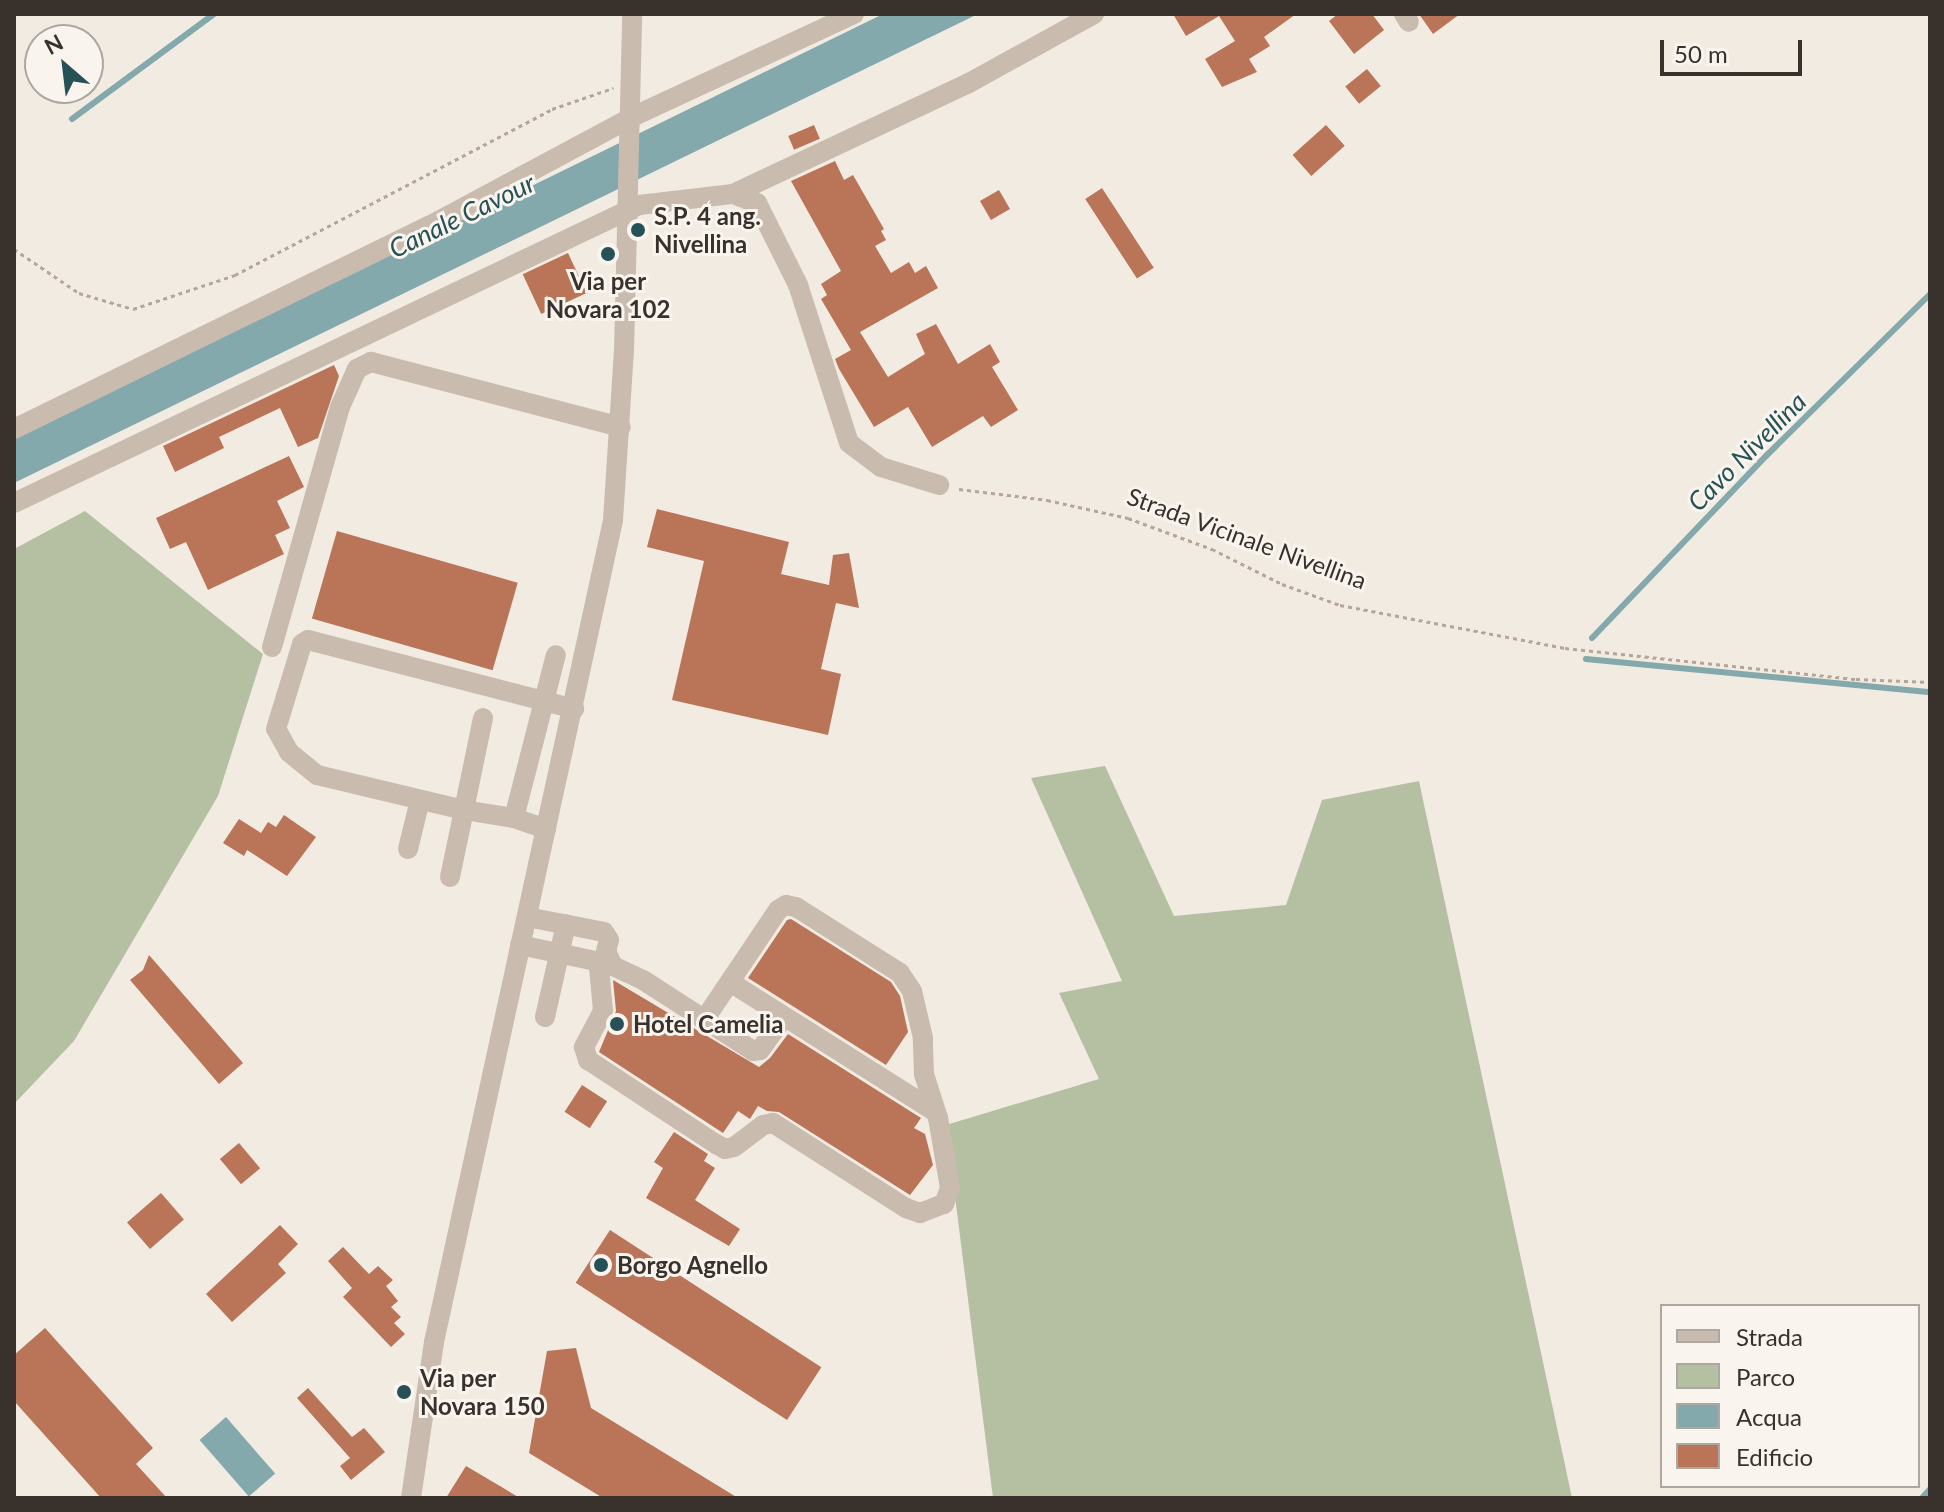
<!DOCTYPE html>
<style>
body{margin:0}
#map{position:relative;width:1944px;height:1512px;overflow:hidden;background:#f1ebe2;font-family:Lato,sans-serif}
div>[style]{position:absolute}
.green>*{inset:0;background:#b5c0a3}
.water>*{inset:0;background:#84a9ac;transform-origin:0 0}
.stream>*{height:6px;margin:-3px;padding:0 3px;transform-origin:3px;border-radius:3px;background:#84a9ac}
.building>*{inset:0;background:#ba7458;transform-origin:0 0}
.path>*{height:3px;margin-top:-1.5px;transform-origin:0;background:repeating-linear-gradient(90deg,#b5a699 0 4px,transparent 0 8px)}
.minor>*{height:20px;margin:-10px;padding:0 10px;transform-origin:10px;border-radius:10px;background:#c9bcaf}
.dots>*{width:22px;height:22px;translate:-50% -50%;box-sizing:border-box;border:4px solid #f9f5ee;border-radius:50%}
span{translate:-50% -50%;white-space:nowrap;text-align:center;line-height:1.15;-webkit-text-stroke:6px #f9f5ee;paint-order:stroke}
.poi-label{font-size:24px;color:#39312c;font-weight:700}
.left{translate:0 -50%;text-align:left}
.street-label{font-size:24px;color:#39312c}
.water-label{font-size:26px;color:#265156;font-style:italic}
.frame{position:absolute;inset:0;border:16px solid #39312c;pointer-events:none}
.legend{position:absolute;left:1660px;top:1304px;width:260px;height:184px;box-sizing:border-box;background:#f9f5ee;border:2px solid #aca7a0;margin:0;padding:10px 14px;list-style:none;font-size:24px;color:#39312c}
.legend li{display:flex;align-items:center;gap:16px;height:40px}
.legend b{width:40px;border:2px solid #aca7a0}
.north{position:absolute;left:24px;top:24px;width:80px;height:80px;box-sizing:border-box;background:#f9f5ee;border:2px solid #aca7a0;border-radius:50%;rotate:332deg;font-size:22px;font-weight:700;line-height:32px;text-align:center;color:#39312c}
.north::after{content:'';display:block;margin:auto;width:28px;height:36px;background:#265156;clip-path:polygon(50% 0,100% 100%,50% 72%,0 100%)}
.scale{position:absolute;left:1660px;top:40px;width:142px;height:36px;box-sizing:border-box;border:4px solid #39312c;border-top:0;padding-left:10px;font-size:24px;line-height:28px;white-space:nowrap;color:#39312c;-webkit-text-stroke:6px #f9f5ee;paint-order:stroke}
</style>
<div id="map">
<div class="green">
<i style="clip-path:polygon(85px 511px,263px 654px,218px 796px,74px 1041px,14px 1104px,14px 549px)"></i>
<i style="clip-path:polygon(1105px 766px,1174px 916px,1286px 905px,1322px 800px,1419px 781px,1572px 1498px,993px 1498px,946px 1125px,1099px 1079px,1059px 993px,1122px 981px,1031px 778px)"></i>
</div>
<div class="water">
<i style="clip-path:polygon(883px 14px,978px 14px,14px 483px,14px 439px)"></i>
<i style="left:226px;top:1417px;width:75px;height:35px;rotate:49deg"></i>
</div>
<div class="stream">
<i style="left:72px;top:119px;width:177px;rotate:-36.5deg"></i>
<i style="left:1592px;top:638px;width:253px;rotate:-46.3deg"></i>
<i style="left:1767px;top:455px;width:229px;rotate:-44.6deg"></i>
<i style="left:1586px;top:659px;width:346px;rotate:5.5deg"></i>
<i style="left:1922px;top:1498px;width:12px;rotate:-48deg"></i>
</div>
<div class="building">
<i style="clip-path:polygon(1173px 14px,1296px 14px,1264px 37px,1270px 46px,1249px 59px,1257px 72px,1222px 87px,1205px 59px,1235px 41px,1219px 16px,1186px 36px)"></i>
<i style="clip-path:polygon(1338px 14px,1372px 14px,1384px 30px,1354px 54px,1329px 21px)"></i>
<i style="clip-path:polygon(1419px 14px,1460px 14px,1433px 34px)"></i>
<i style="left:1367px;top:69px;width:22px;height:28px;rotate:51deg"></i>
<i style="left:814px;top:125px;width:15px;height:28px;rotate:67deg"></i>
<i style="left:1326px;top:125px;width:28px;height:45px;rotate:48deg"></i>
<i style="clip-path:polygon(835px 161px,844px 180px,853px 175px,884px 229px,881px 231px,886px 240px,875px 246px,891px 273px,909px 262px,915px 273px,926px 266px,938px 288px,860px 332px,888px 377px,925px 354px,916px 334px,936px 324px,958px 364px,990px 344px,1000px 362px,992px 367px,1018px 410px,991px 427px,983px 416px,932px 447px,908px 407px,874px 427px,839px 369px,835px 359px,851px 350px,821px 299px,827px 295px,821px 284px,841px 271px,791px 181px)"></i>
<i style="left:1102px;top:188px;width:95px;height:20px;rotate:57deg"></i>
<i style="left:999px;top:190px;width:22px;height:22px;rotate:60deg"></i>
<i style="left:568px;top:253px;width:44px;height:50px;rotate:65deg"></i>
<i style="clip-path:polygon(334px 365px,339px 376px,318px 438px,298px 447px,280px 408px,219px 437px,224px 448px,175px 472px,163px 446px)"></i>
<i style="clip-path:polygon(289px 456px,304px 487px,277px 501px,290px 528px,275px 535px,284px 554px,208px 590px,186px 542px,170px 549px,156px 518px)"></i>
<i style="clip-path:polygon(657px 509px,789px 542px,781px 574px,829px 585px,833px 555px,849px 553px,859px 608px,836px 603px,821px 669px,841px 674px,828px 735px,672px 700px,704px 561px,647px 547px)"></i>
<i style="left:337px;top:531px;width:188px;height:91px;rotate:16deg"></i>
<i style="clip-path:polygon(284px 815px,316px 837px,287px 876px,247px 850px,244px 856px,223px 843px,239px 819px,261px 833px,268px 822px,276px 827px)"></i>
<i style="clip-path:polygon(791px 919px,891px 982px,900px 996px,908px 1032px,886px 1065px,748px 978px,787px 920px)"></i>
<i style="clip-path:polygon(149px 955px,243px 1063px,219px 1084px,130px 980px,143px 970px)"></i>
<i style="clip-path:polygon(613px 980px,759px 1067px,770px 1058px,788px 1034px,921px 1118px,914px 1128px,925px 1134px,933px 1165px,910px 1195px,779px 1112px,767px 1111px,758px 1106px,750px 1119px,738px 1111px,723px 1133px,599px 1052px,616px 1011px)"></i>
<i style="left:582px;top:1085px;width:30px;height:32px;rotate:33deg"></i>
<i style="clip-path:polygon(674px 1132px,708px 1154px,704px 1161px,715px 1168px,695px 1200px,740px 1229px,729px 1246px,646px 1198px,663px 1168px,654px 1162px)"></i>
<i style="left:239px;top:1143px;width:33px;height:25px;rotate:50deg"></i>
<i style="left:161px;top:1193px;width:35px;height:45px;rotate:49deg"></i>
<i style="clip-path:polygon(280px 1225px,298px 1244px,278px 1264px,286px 1273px,232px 1322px,206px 1294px)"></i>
<i style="left:610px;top:1230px;width:252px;height:63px;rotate:33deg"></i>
<i style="clip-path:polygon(343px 1247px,369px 1274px,378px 1266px,393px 1280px,386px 1286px,398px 1301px,391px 1307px,401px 1317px,394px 1323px,405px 1334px,391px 1347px,343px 1297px,352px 1288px,328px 1261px)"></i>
<i style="clip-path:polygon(45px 1328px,153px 1448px,136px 1464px,167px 1498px,101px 1498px,14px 1401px,14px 1355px)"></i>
<i style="clip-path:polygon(576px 1348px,591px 1408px,738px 1498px,603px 1498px,529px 1453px,547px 1351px)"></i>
<i style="clip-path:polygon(308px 1388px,352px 1437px,364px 1428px,385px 1452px,351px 1480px,340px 1466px,350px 1458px,297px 1398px)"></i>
<i style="clip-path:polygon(466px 1466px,520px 1498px,446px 1498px)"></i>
</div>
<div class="path">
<i style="left:14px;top:249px;width:78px;rotate:34.1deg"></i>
<i style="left:79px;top:293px;width:56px;rotate:16.5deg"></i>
<i style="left:133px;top:309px;width:108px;rotate:-18.4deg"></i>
<i style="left:235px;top:275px;width:358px;rotate:-27.6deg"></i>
<i style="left:552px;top:109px;width:65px;rotate:-19deg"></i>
<i style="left:959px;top:489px;width:89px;rotate:7.1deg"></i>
<i style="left:1047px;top:500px;width:83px;rotate:12.5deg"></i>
<i style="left:1128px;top:518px;width:90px;rotate:20.3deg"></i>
<i style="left:1212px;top:549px;width:78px;rotate:26.6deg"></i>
<i style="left:1282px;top:584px;width:62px;rotate:19.9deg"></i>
<i style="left:1340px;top:605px;width:229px;rotate:10.8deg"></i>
<i style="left:1565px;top:648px;width:293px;rotate:6.1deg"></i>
<i style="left:1856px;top:679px;width:74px;rotate:2.3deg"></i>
</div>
<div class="minor">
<i style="left:1404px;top:14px;width:9px;rotate:58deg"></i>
<i style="left:733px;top:194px;width:261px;rotate:-25.2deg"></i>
<i style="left:969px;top:83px;width:143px;rotate:-28.9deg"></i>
<i style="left:14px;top:429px;width:462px;rotate:-26.1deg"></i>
<i style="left:429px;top:226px;width:228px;rotate:-28.2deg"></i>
<i style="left:630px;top:118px;width:247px;rotate:-24.9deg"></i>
<i style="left:14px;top:503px;width:692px;rotate:-25.49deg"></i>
<i style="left:639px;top:205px;width:95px;rotate:-6.7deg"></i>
<i style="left:733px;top:194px;width:26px;rotate:21deg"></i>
<i style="left:757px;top:203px;width:92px;rotate:63.4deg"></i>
<i style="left:798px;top:285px;width:166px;rotate:72.1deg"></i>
<i style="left:849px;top:443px;width:40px;rotate:37deg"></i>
<i style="left:881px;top:467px;width:61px;rotate:17.2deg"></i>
<i style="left:272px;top:647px;width:249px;rotate:-74.2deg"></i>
<i style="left:340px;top:407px;width:42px;rotate:-65.9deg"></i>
<i style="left:357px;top:369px;width:16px;rotate:-27deg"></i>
<i style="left:371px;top:362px;width:258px;rotate:14.6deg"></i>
<i style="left:483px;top:718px;width:94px;rotate:101.7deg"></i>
<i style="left:464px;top:810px;width:151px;rotate:-166.6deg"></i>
<i style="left:317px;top:775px;width:36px;rotate:-141deg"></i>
<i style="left:289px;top:752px;width:26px;rotate:-119deg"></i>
<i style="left:276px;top:729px;width:89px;rotate:-73deg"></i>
<i style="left:302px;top:644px;width:7px;rotate:-34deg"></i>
<i style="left:308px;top:640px;width:275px;rotate:14.5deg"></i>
<i style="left:546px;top:829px;width:34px;rotate:-161deg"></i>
<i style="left:514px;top:818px;width:168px;rotate:-75.6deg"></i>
<i style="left:408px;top:849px;width:50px;rotate:-76.2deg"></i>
<i style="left:450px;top:877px;width:68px;rotate:-78.2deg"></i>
<i style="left:464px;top:810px;width:51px;rotate:9.1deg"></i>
<i style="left:527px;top:917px;width:78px;rotate:11deg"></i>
<i style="left:604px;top:932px;width:9px;rotate:58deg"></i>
<i style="left:609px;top:940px;width:11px;rotate:105deg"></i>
<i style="left:606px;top:951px;width:17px;rotate:65deg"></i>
<i style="left:613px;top:966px;width:33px;rotate:25deg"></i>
<i style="left:643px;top:980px;width:131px;rotate:32.8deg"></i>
<i style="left:753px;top:1051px;width:7px;rotate:-8deg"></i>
<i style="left:760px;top:1050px;width:39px;rotate:-54deg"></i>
<i style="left:520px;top:945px;width:77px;rotate:12deg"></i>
<i style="left:595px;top:961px;width:7px;rotate:56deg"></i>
<i style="left:599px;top:967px;width:44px;rotate:84.8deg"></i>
<i style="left:603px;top:1011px;width:41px;rotate:117.8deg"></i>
<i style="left:584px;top:1047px;width:14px;rotate:73deg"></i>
<i style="left:588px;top:1060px;width:153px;rotate:33.3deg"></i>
<i style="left:716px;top:1144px;width:10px;rotate:29deg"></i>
<i style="left:725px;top:1149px;width:9px;rotate:-13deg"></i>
<i style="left:734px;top:1147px;width:36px;rotate:-37deg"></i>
<i style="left:763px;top:1125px;width:10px;rotate:-11deg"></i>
<i style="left:773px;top:1123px;width:158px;rotate:32.6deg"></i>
<i style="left:906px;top:1208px;width:15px;rotate:20deg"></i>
<i style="left:920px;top:1213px;width:26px;rotate:-21deg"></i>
<i style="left:944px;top:1204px;width:17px;rotate:-69deg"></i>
<i style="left:950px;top:1188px;width:71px;rotate:-99.7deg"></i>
<i style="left:938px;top:1118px;width:46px;rotate:-107.7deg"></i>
<i style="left:924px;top:1074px;width:36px;rotate:-92deg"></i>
<i style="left:923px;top:1038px;width:48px;rotate:-103.2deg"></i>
<i style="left:912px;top:991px;width:22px;rotate:-124deg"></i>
<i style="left:900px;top:973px;width:123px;rotate:-147.6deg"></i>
<i style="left:796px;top:907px;width:10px;rotate:-169deg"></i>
<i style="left:786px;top:905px;width:9px;rotate:148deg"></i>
<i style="left:778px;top:910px;width:133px;rotate:123.9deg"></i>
<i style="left:730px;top:982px;width:241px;rotate:32.3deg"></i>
<i style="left:545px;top:1017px;width:95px;rotate:-77.3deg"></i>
<i style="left:411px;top:1498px;width:158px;rotate:-81.6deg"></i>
<i style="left:434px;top:1342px;width:841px;rotate:-77.71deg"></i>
<i style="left:613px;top:520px;width:169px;rotate:-86.3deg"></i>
<i style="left:624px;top:351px;width:337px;rotate:-88.6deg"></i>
</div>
<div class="dots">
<i style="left:638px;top:230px;background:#265156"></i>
<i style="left:608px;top:254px;background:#265156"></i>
<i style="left:617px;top:1024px;background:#265156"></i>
<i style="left:601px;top:1265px;background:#265156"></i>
<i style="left:404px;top:1392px;background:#265156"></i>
</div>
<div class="poi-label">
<span class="left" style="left:654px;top:230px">S.P. 4 ang.<br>Nivellina</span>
<span style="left:608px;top:295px">Via per<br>Novara 102</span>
<span class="left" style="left:633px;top:1024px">Hotel Camelia</span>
<span class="left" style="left:617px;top:1265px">Borgo Agnello</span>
<span class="left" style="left:420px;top:1392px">Via per<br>Novara 150</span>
</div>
<div class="street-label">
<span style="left:1247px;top:538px;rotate:20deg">Strada Vicinale Nivellina</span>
</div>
<div class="water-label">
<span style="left:462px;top:216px;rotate:-26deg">Canale Cavour</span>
<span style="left:1747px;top:452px;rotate:-45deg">Cavo Nivellina</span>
</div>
<div class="frame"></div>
<ul class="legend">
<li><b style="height:10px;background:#c9bcaf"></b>Strada</li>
<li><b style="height:22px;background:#b5c0a3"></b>Parco</li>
<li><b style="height:22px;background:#84a9ac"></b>Acqua</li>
<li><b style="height:22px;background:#ba7458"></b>Edificio</li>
</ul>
<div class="north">N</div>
<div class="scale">50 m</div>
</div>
